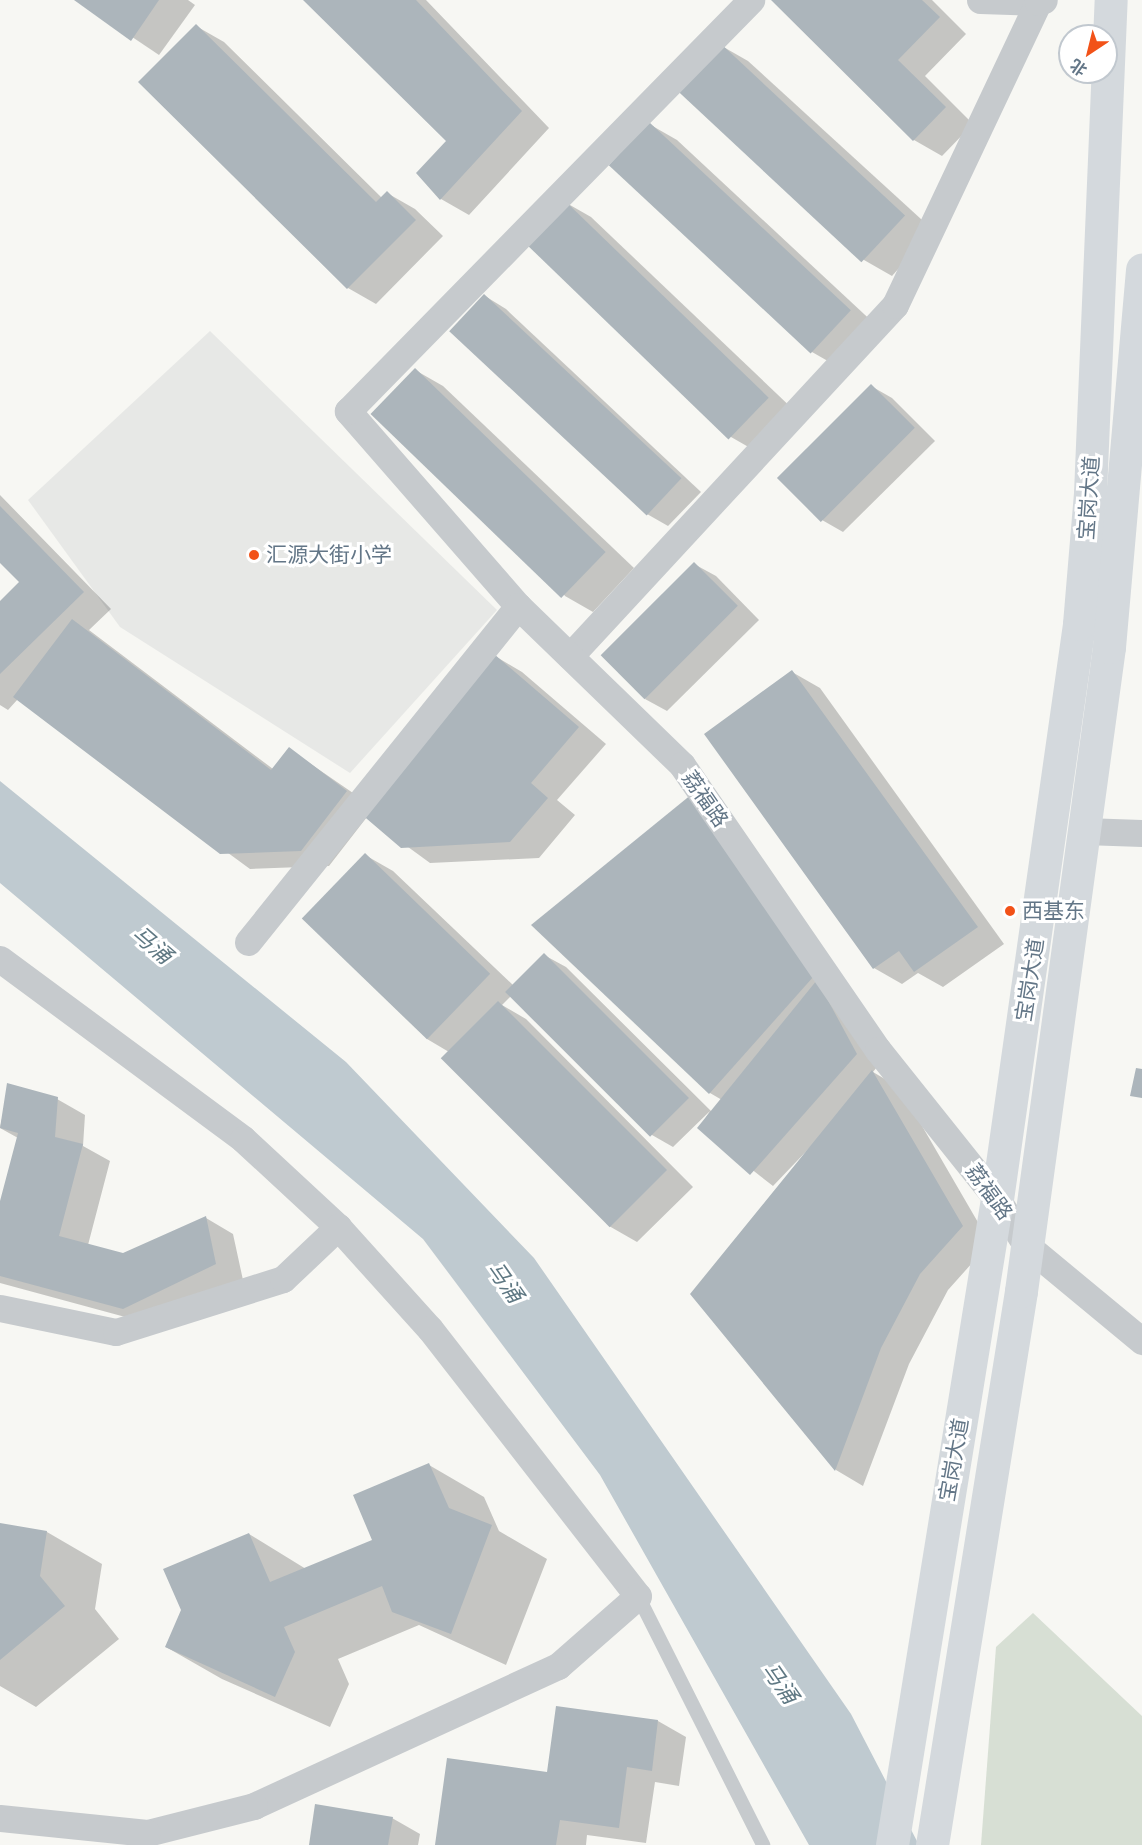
<!DOCTYPE html>
<meta charset="utf-8">
<style>
body{margin:0}
#map{position:relative;width:1142px;height:1845px;overflow:hidden;background:#f7f7f3;font-family:Roboto,"Noto Sans SC",sans-serif}
div>[style]{position:absolute}
.built>*{inset:0;background:#e7e8e6}
.green>*{inset:0;background:#d7dfd4}
.water>*{inset:0;background:#bfcad0}
.shadow>*{inset:0;background:#0003}
.building>*{inset:0;background:#acb5bb;transform-origin:0 0}
.lane>*{height:14px;margin:-7px;padding:0 7px;transform-origin:7px;border-radius:7px;background:#c6cacd}
.street>*{height:27px;margin:-13.5px;padding:0 13.5px;transform-origin:13.5px;border-radius:13.5px;background:#c6cacd}
.secondary>*{height:33px;margin:-16.5px;padding:0 16.5px;transform-origin:16.5px;border-radius:16.5px;background:#d4d9dd}
.dots>*{width:16px;height:16px;translate:-50% -50%;box-sizing:border-box;border:3px solid #fff;border-radius:50%}
span{translate:-50% -50%;white-space:nowrap;text-align:center;line-height:1.15;-webkit-text-stroke:6px #fff;paint-order:stroke}
.street-label{font-size:21px;color:#637687}
.poi-label{font-size:21px;color:#637687}
.left{translate:0 -50%;text-align:left}
.water-label{font-size:22px;color:#5f7883;font-style:italic}
.north{position:absolute;left:1058px;top:24px;width:60px;height:60px;box-sizing:border-box;background:#fff;border:2px solid #c1c8cf;border-radius:50%;rotate:215deg;font-size:16px;font-weight:700;line-height:24px;text-align:center;color:#637687}
.north::after{content:'';display:block;margin:auto;width:21px;height:27px;background:#f25218;clip-path:polygon(50% 0,100% 100%,50% 72%,0 100%)}
</style>
<div id="map">
<div class="built">
<i style="clip-path:polygon(210px 331px,497px 610px,350px 773px,120px 627px,28px 500px)"></i>
</div>
<div class="green">
<i style="clip-path:polygon(1033px 1613px,1142px 1716px,1142px 1845px,981px 1845px,996px 1647px)"></i>
</div>
<div class="water">
<i style="clip-path:polygon(0 781px,346px 1062px,534px 1258px,851px 1714px,919px 1845px,809px 1845px,600px 1475px,423px 1239px,0 883px)"></i>
</div>
<div class="shadow">
<i style="clip-path:polygon(77px 0,188px 0,195px 5px,159px 55px)"></i>
<i style="clip-path:polygon(306px 0,426px 0,549px 128px,469px 215px,441px 199px,418px 173px,449px 141px)"></i>
<i style="clip-path:polygon(773px 0,932px 0,966px 34px,925px 76px,973px 124px,942px 156px,914px 140px)"></i>
<i style="clip-path:polygon(196px 26px,224px 42px,382px 198px,387px 193px,415px 209px,443px 236px,376px 304px,348px 288px)"></i>
<i style="clip-path:polygon(720px 45px,748px 61px,933px 230px,892px 276px,864px 260px)"></i>
<i style="clip-path:polygon(649px 124px,677px 140px,878px 327px,840px 368px,812px 352px,611px 165px)"></i>
<i style="clip-path:polygon(563px 201px,591px 217px,797px 413px,759px 453px,731px 437px,525px 241px)"></i>
<i style="clip-path:polygon(485px 296px,506px 309px,701px 492px,668px 526px,647px 514px)"></i>
<i style="clip-path:polygon(415px 370px,443px 386px,634px 568px,593px 612px,565px 596px)"></i>
<i style="clip-path:polygon(871px 386px,892px 398px,935px 441px,843px 532px,822px 520px)"></i>
<i style="clip-path:polygon(0 495px,111px 609px,89px 630px,273px 769px,289px 749px,369px 804px,495px 656px,522px 672px,606px 744px,557px 800px,575px 815px,539px 858px,430px 863px,367px 817px,329px 866px,250px 869px,18px 699px,8px 710px,0 705px,0 603px,21px 582px,0 561px)"></i>
<i style="clip-path:polygon(694px 564px,716px 576px,759px 620px,667px 711px,645px 699px)"></i>
<i style="clip-path:polygon(792px 672px,820px 688px,1004px 944px,943px 987px,918px 973px,902px 984px,874px 968px)"></i>
<i style="clip-path:polygon(692px 796px,877px 1067px,873px 1072px,900px 1088px,990px 1243px,948px 1290px,909px 1364px,863px 1486px,836px 1470px,692px 1294px,819px 1138px,773px 1186px,699px 1128px,710px 1111px,673px 1147px,652px 1135px,511px 996px,502px 1005px,526px 1019px,693px 1187px,637px 1242px,609px 1226px,449px 1052px,427px 1039px,365px 855px,393px 871px,514px 986px,544px 955px,566px 967px,712px 1112px,722px 1100px,710px 1093px)"></i>
<i style="clip-path:polygon(9px 1085px,57px 1099px,85px 1115px,83px 1146px,110px 1161px,88px 1245px,123px 1255px,206px 1218px,233px 1234px,243px 1280px,151px 1324px,0 1283px,0 1206px,18px 1138px,0 1128px)"></i>
<i style="clip-path:polygon(429px 1465px,484px 1497px,499px 1531px,547px 1559px,506px 1665px,419px 1625px,338px 1659px,349px 1684px,330px 1727px,222px 1679px,166px 1647px,249px 1534px,306px 1569px,374px 1541px)"></i>
<i style="clip-path:polygon(0 1525px,47px 1532px,102px 1564px,95px 1609px,119px 1639px,36px 1707px,0 1686px)"></i>
<i style="clip-path:polygon(557px 1707px,658px 1721px,686px 1737px,679px 1786px,655px 1782px,646px 1843px,587px 1835px,586px 1845px,437px 1845px,548px 1774px)"></i>
<i style="clip-path:polygon(392px 1818px,420px 1834px,418px 1845px,310px 1845px)"></i>
</div>
<div class="building">
<i style="clip-path:polygon(74px 0,159px 0,131px 41px)"></i>
<i style="clip-path:polygon(303px 0,416px 0,522px 111px,440px 200px,416px 173px,446px 141px)"></i>
<i style="clip-path:polygon(771px 0,922px 0,940px 17px,898px 60px,946px 107px,913px 141px)"></i>
<i style="clip-path:polygon(196px 24px,376px 202px,387px 191px,416px 220px,347px 289px,138px 82px)"></i>
<i style="left:720px;top:43px;width:253px;height:64px;rotate:43deg"></i>
<i style="left:649px;top:122px;width:276px;height:59px;rotate:43deg"></i>
<i style="left:563px;top:199px;width:286px;height:58px;rotate:44deg"></i>
<i style="left:484px;top:294px;width:270px;height:51px;rotate:43deg"></i>
<i style="left:415px;top:368px;width:265px;height:64px;rotate:44deg"></i>
<i style="left:871px;top:384px;width:62px;height:133px;rotate:45deg"></i>
<i style="clip-path:polygon(0 506px,84px 592px,0 674px,0 601px,19px 582px,0 563px)"></i>
<i style="left:694px;top:562px;width:62px;height:132px;rotate:45deg"></i>
<i style="clip-path:polygon(72px 619px,271px 770px,289px 747px,347px 791px,301px 851px,220px 854px,13px 697px)"></i>
<i style="clip-path:polygon(494px 654px,579px 727px,531px 783px,548px 798px,510px 842px,401px 848px,360px 813px)"></i>
<i style="clip-path:polygon(792px 670px,978px 927px,914px 972px,899px 951px,873px 969px,704px 734px)"></i>
<i style="clip-path:polygon(692px 794px,814px 976px,709px 1094px,531px 925px)"></i>
<i style="left:365px;top:853px;width:174px;height:91px;rotate:44deg"></i>
<i style="left:544px;top:953px;width:205px;height:55px;rotate:45deg"></i>
<i style="clip-path:polygon(817px 980px,857px 1054px,750px 1175px,697px 1128px)"></i>
<i style="left:498px;top:1001px;width:239px;height:81px;rotate:45deg"></i>
<i style="clip-path:polygon(1136px 1068px,1142px 1069px,1142px 1098px,1130px 1096px)"></i>
<i style="clip-path:polygon(872px 1070px,963px 1226px,920px 1274px,881px 1348px,835px 1471px,690px 1294px)"></i>
<i style="clip-path:polygon(7px 1083px,58px 1097px,55px 1137px,83px 1144px,59px 1236px,123px 1253px,206px 1216px,216px 1264px,123px 1309px,0 1276px,0 1201px,18px 1133px,0 1128px)"></i>
<i style="clip-path:polygon(429px 1463px,449px 1508px,492px 1525px,451px 1634px,392px 1612px,382px 1586px,284px 1627px,295px 1652px,275px 1697px,165px 1647px,181px 1610px,163px 1569px,249px 1533px,270px 1582px,372px 1540px,353px 1495px)"></i>
<i style="clip-path:polygon(0 1523px,47px 1531px,40px 1576px,65px 1606px,0 1660px)"></i>
<i style="clip-path:polygon(556px 1706px,658px 1720px,652px 1771px,627px 1767px,619px 1828px,560px 1820px,556px 1845px,435px 1845px,447px 1758px,547px 1772px)"></i>
<i style="clip-path:polygon(315px 1804px,393px 1817px,388px 1845px,309px 1845px)"></i>
</div>
<div class="lane">
<i style="left:638px;top:1596px;width:279px;rotate:63.3deg"></i>
</div>
<div class="street">
<i style="left:980px;top:0;width:58px;rotate:2deg"></i>
<i style="left:518px;top:606px;width:259px;rotate:-131.1deg"></i>
<i style="left:348px;top:411px;width:576px;rotate:-45.56deg"></i>
<i style="left:570px;top:656px;width:478px;rotate:-47.2deg"></i>
<i style="left:895px;top:305px;width:335px;rotate:-64.7deg"></i>
<i style="left:1038px;top:2px;width:6px;rotate:-18deg"></i>
<i style="left:1084px;top:831px;width:58px;rotate:2deg"></i>
<i style="left:248px;top:942px;width:431px;rotate:-51.2deg"></i>
<i style="left:518px;top:606px;width:228px;rotate:44.1deg"></i>
<i style="left:682px;top:765px;width:346px;rotate:55.5deg"></i>
<i style="left:878px;top:1050px;width:191px;rotate:51.4deg"></i>
<i style="left:997px;top:1199px;width:54px;rotate:57.8deg"></i>
<i style="left:1026px;top:1245px;width:151px;rotate:39.6deg"></i>
<i style="left:0;top:959px;width:302px;rotate:36.5deg"></i>
<i style="left:243px;top:1139px;width:129px;rotate:42.8deg"></i>
<i style="left:338px;top:1227px;width:137px;rotate:48deg"></i>
<i style="left:430px;top:1329px;width:338px;rotate:52.1deg"></i>
<i style="left:638px;top:1596px;width:106px;rotate:138.8deg"></i>
<i style="left:558px;top:1666px;width:335px;rotate:155.3deg"></i>
<i style="left:254px;top:1806px;width:110px;rotate:165.8deg"></i>
<i style="left:147px;top:1833px;width:148px;rotate:-174.2deg"></i>
<i style="left:0;top:1308px;width:118px;rotate:11.7deg"></i>
<i style="left:116px;top:1332px;width:175px;rotate:-17.6deg"></i>
<i style="left:283px;top:1279px;width:76px;rotate:-43.4deg"></i>
</div>
<div class="secondary">
<i style="left:892px;top:1845px;width:654px;rotate:-80.77deg"></i>
<i style="left:997px;top:1199px;width:581px;rotate:-81.88deg"></i>
<i style="left:1079px;top:624px;width:131px;rotate:-85.2deg"></i>
<i style="left:1090px;top:493px;width:493px;rotate:-87.6deg"></i>
<i style="left:932px;top:1845px;width:561px;rotate:-80.87deg"></i>
<i style="left:1021px;top:1291px;width:650px;rotate:-82.22deg"></i>
<i style="left:1109px;top:647px;width:379px;rotate:-85deg"></i>
</div>
<div class="dots">
<i style="left:254px;top:555px;background:#f25218"></i>
<i style="left:1010px;top:911px;background:#f25218"></i>
</div>
<div class="street-label">
<span style="left:1089px;top:498px;rotate:-86deg">宝岗大道</span>
<span style="left:705px;top:799px;rotate:55deg">荔福路</span>
<span style="left:1030px;top:980px;rotate:-81deg">宝岗大道</span>
<span style="left:989px;top:1192px;rotate:54deg">荔福路</span>
<span style="left:954px;top:1460px;rotate:-80deg">宝岗大道</span>
</div>
<div class="poi-label">
<span class="left" style="left:266px;top:555px">汇源大街小学</span>
<span class="left" style="left:1022px;top:911px">西基东</span>
</div>
<div class="water-label">
<span style="left:152px;top:945px;rotate:41deg">马涌</span>
<span style="left:505px;top:1282px;rotate:55deg">马涌</span>
<span style="left:780px;top:1683px;rotate:55deg">马涌</span>
</div>
<div class="north">北</div>
</div>
